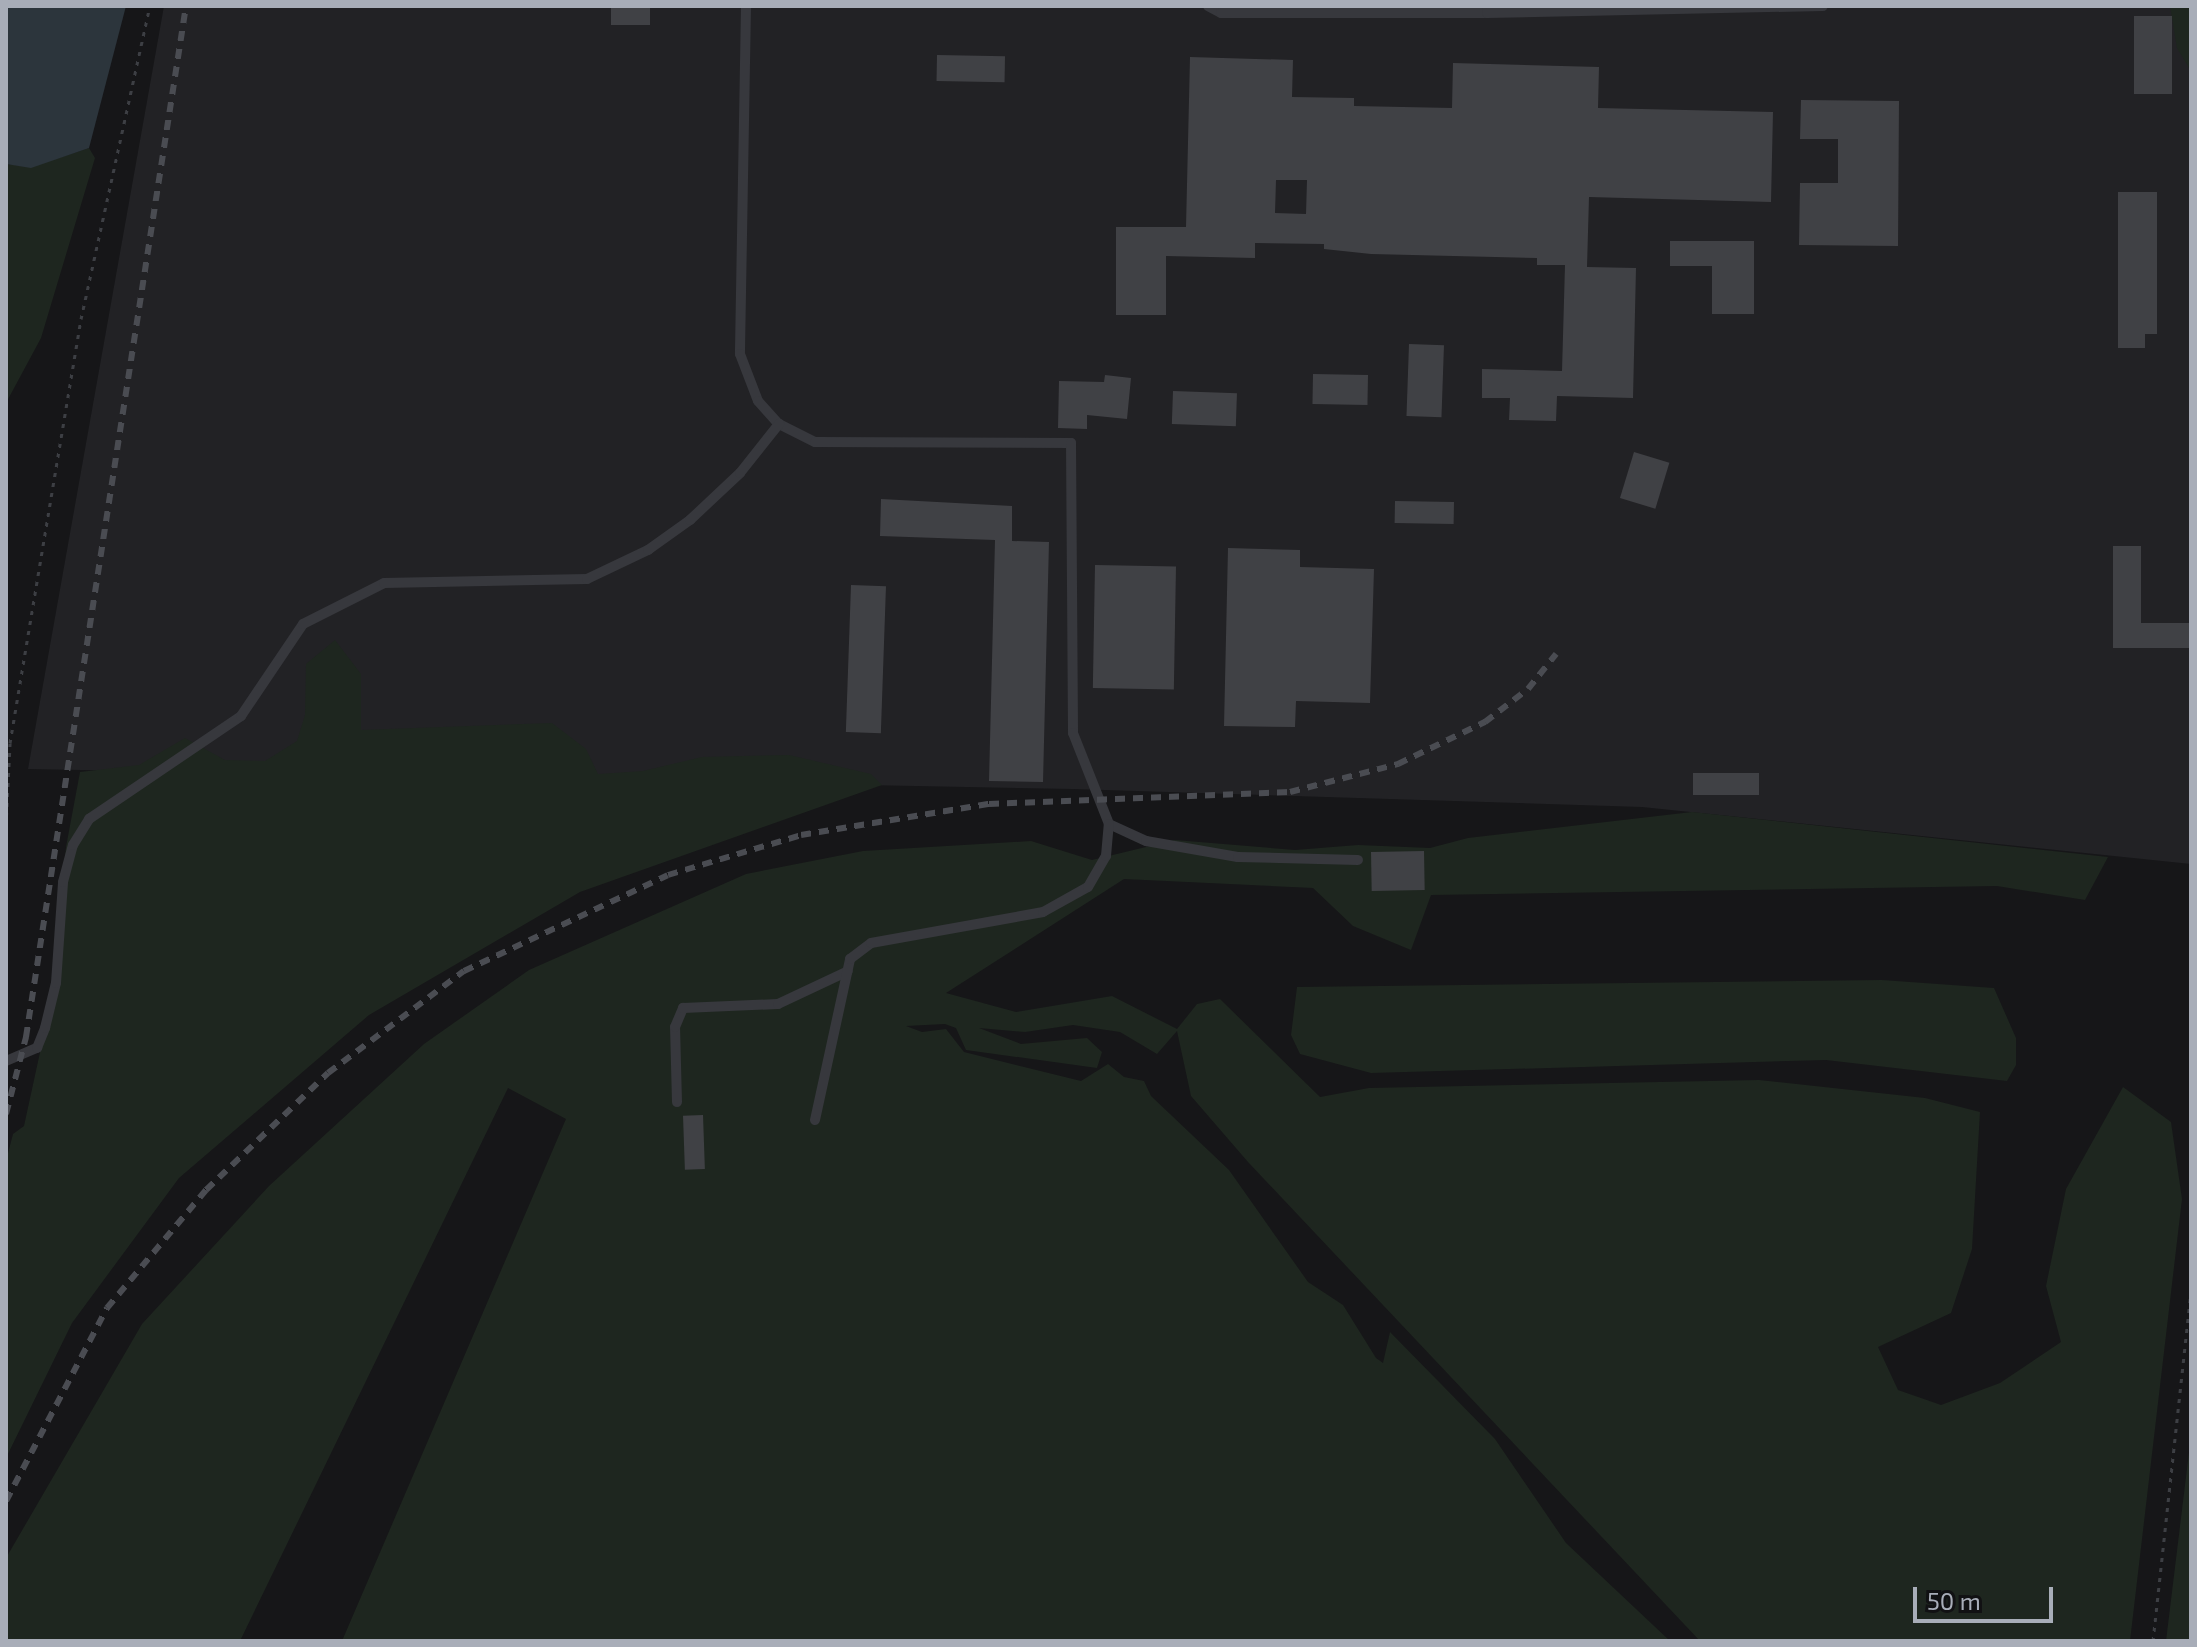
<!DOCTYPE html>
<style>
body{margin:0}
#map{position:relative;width:2197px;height:1647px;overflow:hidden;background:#161618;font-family:"Exo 2",sans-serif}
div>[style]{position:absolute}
.built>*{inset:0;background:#222225}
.green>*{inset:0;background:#1e261f}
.water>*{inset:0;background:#2c353c}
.building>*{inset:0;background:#404145;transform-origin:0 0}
.path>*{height:3px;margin-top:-1.5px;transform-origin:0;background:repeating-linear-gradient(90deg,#3d3f44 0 4px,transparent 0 10px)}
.lane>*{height:10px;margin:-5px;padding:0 5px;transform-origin:5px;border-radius:5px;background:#37383d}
.rail>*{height:6px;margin-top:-3px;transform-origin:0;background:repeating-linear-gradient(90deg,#4a4c52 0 10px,transparent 0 18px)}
span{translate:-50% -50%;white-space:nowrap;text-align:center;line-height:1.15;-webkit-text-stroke:6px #111113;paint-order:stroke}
.frame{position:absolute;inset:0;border:8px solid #a8adb8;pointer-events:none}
.scale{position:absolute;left:1913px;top:1587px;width:140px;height:36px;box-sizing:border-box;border:4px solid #a8adb8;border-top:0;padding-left:10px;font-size:24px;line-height:28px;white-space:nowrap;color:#a8adb8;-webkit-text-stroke:6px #111113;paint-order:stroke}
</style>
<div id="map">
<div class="built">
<i style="clip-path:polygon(164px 6px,2191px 6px,2191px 864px,1642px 807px,1073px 789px,28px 769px)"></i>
</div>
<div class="green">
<i style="clip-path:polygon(2170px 6px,2191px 6px,2191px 71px,2177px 48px)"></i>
<i style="clip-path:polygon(89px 148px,95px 158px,41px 338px,6px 403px,6px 164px,31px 167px)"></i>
<i style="clip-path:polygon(335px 640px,361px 674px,361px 730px,552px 723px,586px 749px,598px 774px,643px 771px,702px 757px,789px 755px,871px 774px,882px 785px,580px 892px,369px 1015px,179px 1178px,72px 1323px,6px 1458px,6px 1161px,13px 1134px,24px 1126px,49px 1011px,66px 847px,80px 772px,139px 765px,185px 738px,225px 760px,265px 761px,297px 741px,305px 715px,306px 664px)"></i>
<i style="clip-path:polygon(1692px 812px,2108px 857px,2085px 900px,1997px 886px,1431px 895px,1411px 950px,1353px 926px,1313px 888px,1124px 879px,946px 993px,1016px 1012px,1112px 996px,1177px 1029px,1197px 1004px,1220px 999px,1320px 1097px,1369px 1088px,1759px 1080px,1925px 1098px,1980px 1112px,1972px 1249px,1951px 1313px,1878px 1347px,1898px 1390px,1941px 1405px,2000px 1383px,2061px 1342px,2046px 1286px,2066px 1189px,2123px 1087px,2171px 1122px,2182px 1199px,2130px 1641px,1700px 1641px,1248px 1162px,1191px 1096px,1177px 1031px,1157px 1054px,1120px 1032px,1073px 1025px,1025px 1032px,979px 1028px,1021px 1044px,1087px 1038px,1102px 1052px,1097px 1068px,966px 1050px,956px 1028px,945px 1024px,906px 1026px,922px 1032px,946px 1029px,964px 1052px,1081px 1081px,1108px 1064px,1124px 1077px,1144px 1081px,1151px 1096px,1229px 1170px,1308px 1282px,1343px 1305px,1376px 1358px,1383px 1363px,1390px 1332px,1495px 1439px,1566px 1543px,1670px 1641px,342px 1641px,566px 1119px,508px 1088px,240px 1641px,6px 1641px,6px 1558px,142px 1324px,269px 1186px,424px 1044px,529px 970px,746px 874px,863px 851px,1031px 841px,1092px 860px,1175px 840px,1295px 850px,1358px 845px,1430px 848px,1468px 838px)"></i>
<i style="clip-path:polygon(1882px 980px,1994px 988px,2016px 1038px,2016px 1065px,2007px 1081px,1826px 1060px,1371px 1073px,1300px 1054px,1291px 1035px,1297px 987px)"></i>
<i style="clip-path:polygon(2191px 1436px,2191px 1641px,2166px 1641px)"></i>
</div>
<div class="water">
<i style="clip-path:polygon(6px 6px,126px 6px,89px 148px,31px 168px,6px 164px)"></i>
</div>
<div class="building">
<i style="left:611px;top:6px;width:39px;height:19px"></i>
<i style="left:2134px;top:16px;width:38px;height:78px"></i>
<i style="left:937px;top:55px;width:68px;height:26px;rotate:1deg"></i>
<i style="clip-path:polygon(evenodd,1190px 57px,1293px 60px,1292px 97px,1354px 98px,1354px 106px,1452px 108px,1453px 63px,1599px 67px,1598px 108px,1773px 112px,1771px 202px,1589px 197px,1587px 267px,1636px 268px,1633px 398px,1557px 396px,1556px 421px,1509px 420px,1510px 398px,1482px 398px,1482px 369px,1562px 371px,1565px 265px,1537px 265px,1537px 258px,1371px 254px,1324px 249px,1324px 244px,1255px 243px,1255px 258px,1166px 256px,1166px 315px,1116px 315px,1116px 227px,1186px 227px,1190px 57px,1276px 180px,1307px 180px,1306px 214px,1275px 213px,1276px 180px)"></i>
<i style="clip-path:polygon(1801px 100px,1899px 101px,1898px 246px,1799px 245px,1800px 183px,1838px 183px,1838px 139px,1800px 139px)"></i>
<i style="clip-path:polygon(2118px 192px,2157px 192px,2157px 334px,2145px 334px,2145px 348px,2118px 348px)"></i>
<i style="clip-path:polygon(1670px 241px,1754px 241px,1754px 314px,1712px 314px,1712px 266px,1670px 266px)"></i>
<i style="left:1409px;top:344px;width:35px;height:72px;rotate:2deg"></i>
<i style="left:1313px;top:374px;width:55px;height:30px;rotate:1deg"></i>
<i style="clip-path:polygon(1105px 375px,1131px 378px,1127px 419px,1087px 415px,1087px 429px,1058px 428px,1059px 381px,1104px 382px)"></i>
<i style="left:1173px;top:391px;width:64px;height:33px;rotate:2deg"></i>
<i style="left:1634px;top:452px;width:37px;height:48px;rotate:17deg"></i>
<i style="clip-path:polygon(881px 499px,1012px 506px,1012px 541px,1049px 542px,1043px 782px,989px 781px,995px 540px,880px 536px)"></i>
<i style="left:1395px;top:501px;width:59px;height:22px;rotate:1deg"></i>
<i style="clip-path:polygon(2113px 546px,2141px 546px,2141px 623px,2191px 623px,2191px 648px,2113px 648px)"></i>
<i style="clip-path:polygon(1228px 548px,1300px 550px,1300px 567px,1374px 569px,1370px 703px,1296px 701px,1295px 727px,1224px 726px)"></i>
<i style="left:1095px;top:565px;width:81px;height:123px;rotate:1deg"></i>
<i style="left:851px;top:585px;width:35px;height:147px;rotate:2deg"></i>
<i style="left:1693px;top:773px;width:66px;height:22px"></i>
<i style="left:1424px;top:851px;width:39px;height:53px;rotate:89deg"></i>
<i style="left:703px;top:1115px;width:54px;height:20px;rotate:88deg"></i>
</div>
<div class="path">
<i style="left:6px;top:826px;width:83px;rotate:-87.2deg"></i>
<i style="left:10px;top:743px;width:430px;rotate:-80.5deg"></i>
<i style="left:81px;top:319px;width:321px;rotate:-77.6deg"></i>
<i style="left:2153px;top:1641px;width:352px;rotate:-83.8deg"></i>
</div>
<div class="lane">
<i style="left:746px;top:6px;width:348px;rotate:91deg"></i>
<i style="left:740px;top:354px;width:50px;rotate:69deg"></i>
<i style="left:758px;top:401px;width:31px;rotate:48deg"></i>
<i style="left:779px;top:424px;width:40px;rotate:26.6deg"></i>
<i style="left:815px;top:442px;width:256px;rotate:0.2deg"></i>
<i style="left:1071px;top:443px;width:290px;rotate:89.6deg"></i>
<i style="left:1073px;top:733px;width:98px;rotate:68.4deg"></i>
<i style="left:1109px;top:824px;width:41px;rotate:24.7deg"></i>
<i style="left:1146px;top:841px;width:93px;rotate:9.9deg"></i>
<i style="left:1238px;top:857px;width:120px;rotate:1.4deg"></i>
<i style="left:1208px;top:6px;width:15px;rotate:28deg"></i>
<i style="left:1221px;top:13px;width:266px"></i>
<i style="left:1487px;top:13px;width:5px;rotate:-79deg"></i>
<i style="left:1487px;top:13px;width:336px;rotate:-1.2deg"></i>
<i style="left:6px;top:1061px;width:34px;rotate:-23deg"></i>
<i style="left:37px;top:1048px;width:22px;rotate:-68deg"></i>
<i style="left:45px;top:1028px;width:46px;rotate:-76.3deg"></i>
<i style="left:56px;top:983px;width:101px;rotate:-86deg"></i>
<i style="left:63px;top:882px;width:38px;rotate:-75deg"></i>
<i style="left:73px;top:845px;width:31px;rotate:-58deg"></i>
<i style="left:89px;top:819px;width:184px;rotate:-34.1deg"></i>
<i style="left:241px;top:716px;width:111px;rotate:-56deg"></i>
<i style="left:303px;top:624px;width:91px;rotate:-26.8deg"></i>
<i style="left:384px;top:583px;width:203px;rotate:-1.1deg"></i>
<i style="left:587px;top:579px;width:68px;rotate:-25.4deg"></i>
<i style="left:648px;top:550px;width:52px;rotate:-35.5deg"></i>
<i style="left:690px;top:520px;width:69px;rotate:-43.2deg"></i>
<i style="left:740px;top:473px;width:63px;rotate:-51.5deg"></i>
<i style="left:677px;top:1102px;width:75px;rotate:-91.5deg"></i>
<i style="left:675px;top:1027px;width:21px;rotate:-67deg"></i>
<i style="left:683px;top:1008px;width:95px;rotate:-2.4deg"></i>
<i style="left:778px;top:1004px;width:77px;rotate:-25.2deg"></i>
<i style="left:815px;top:1120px;width:165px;rotate:-77.7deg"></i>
<i style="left:850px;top:959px;width:26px;rotate:-37deg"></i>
<i style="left:871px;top:943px;width:175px;rotate:-10.2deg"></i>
<i style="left:1043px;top:912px;width:51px;rotate:-29.1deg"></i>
<i style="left:1088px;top:887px;width:36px;rotate:-60deg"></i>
<i style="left:1106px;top:856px;width:32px;rotate:-85deg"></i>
</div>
<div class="rail">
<i style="left:6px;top:1114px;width:80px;rotate:-75.4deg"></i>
<i style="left:26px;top:1037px;width:1043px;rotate:-81.18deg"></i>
<i style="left:6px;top:1501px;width:218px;rotate:-62.4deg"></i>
<i style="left:107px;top:1308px;width:154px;rotate:-50deg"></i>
<i style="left:206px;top:1190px;width:169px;rotate:-43.8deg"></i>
<i style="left:328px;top:1073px;width:170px;rotate:-36.9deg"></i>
<i style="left:464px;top:971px;width:225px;rotate:-25.2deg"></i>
<i style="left:668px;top:875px;width:139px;rotate:-16.7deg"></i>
<i style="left:801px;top:835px;width:191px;rotate:-9.4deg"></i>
<i style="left:989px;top:804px;width:301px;rotate:-2.3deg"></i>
<i style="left:1290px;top:792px;width:112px;rotate:-14.5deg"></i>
<i style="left:1398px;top:764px;width:97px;rotate:-25.8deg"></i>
<i style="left:1485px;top:722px;width:54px;rotate:-37.5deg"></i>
<i style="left:1528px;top:689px;width:45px;rotate:-51.3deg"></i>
</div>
<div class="frame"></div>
<div class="scale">50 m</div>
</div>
